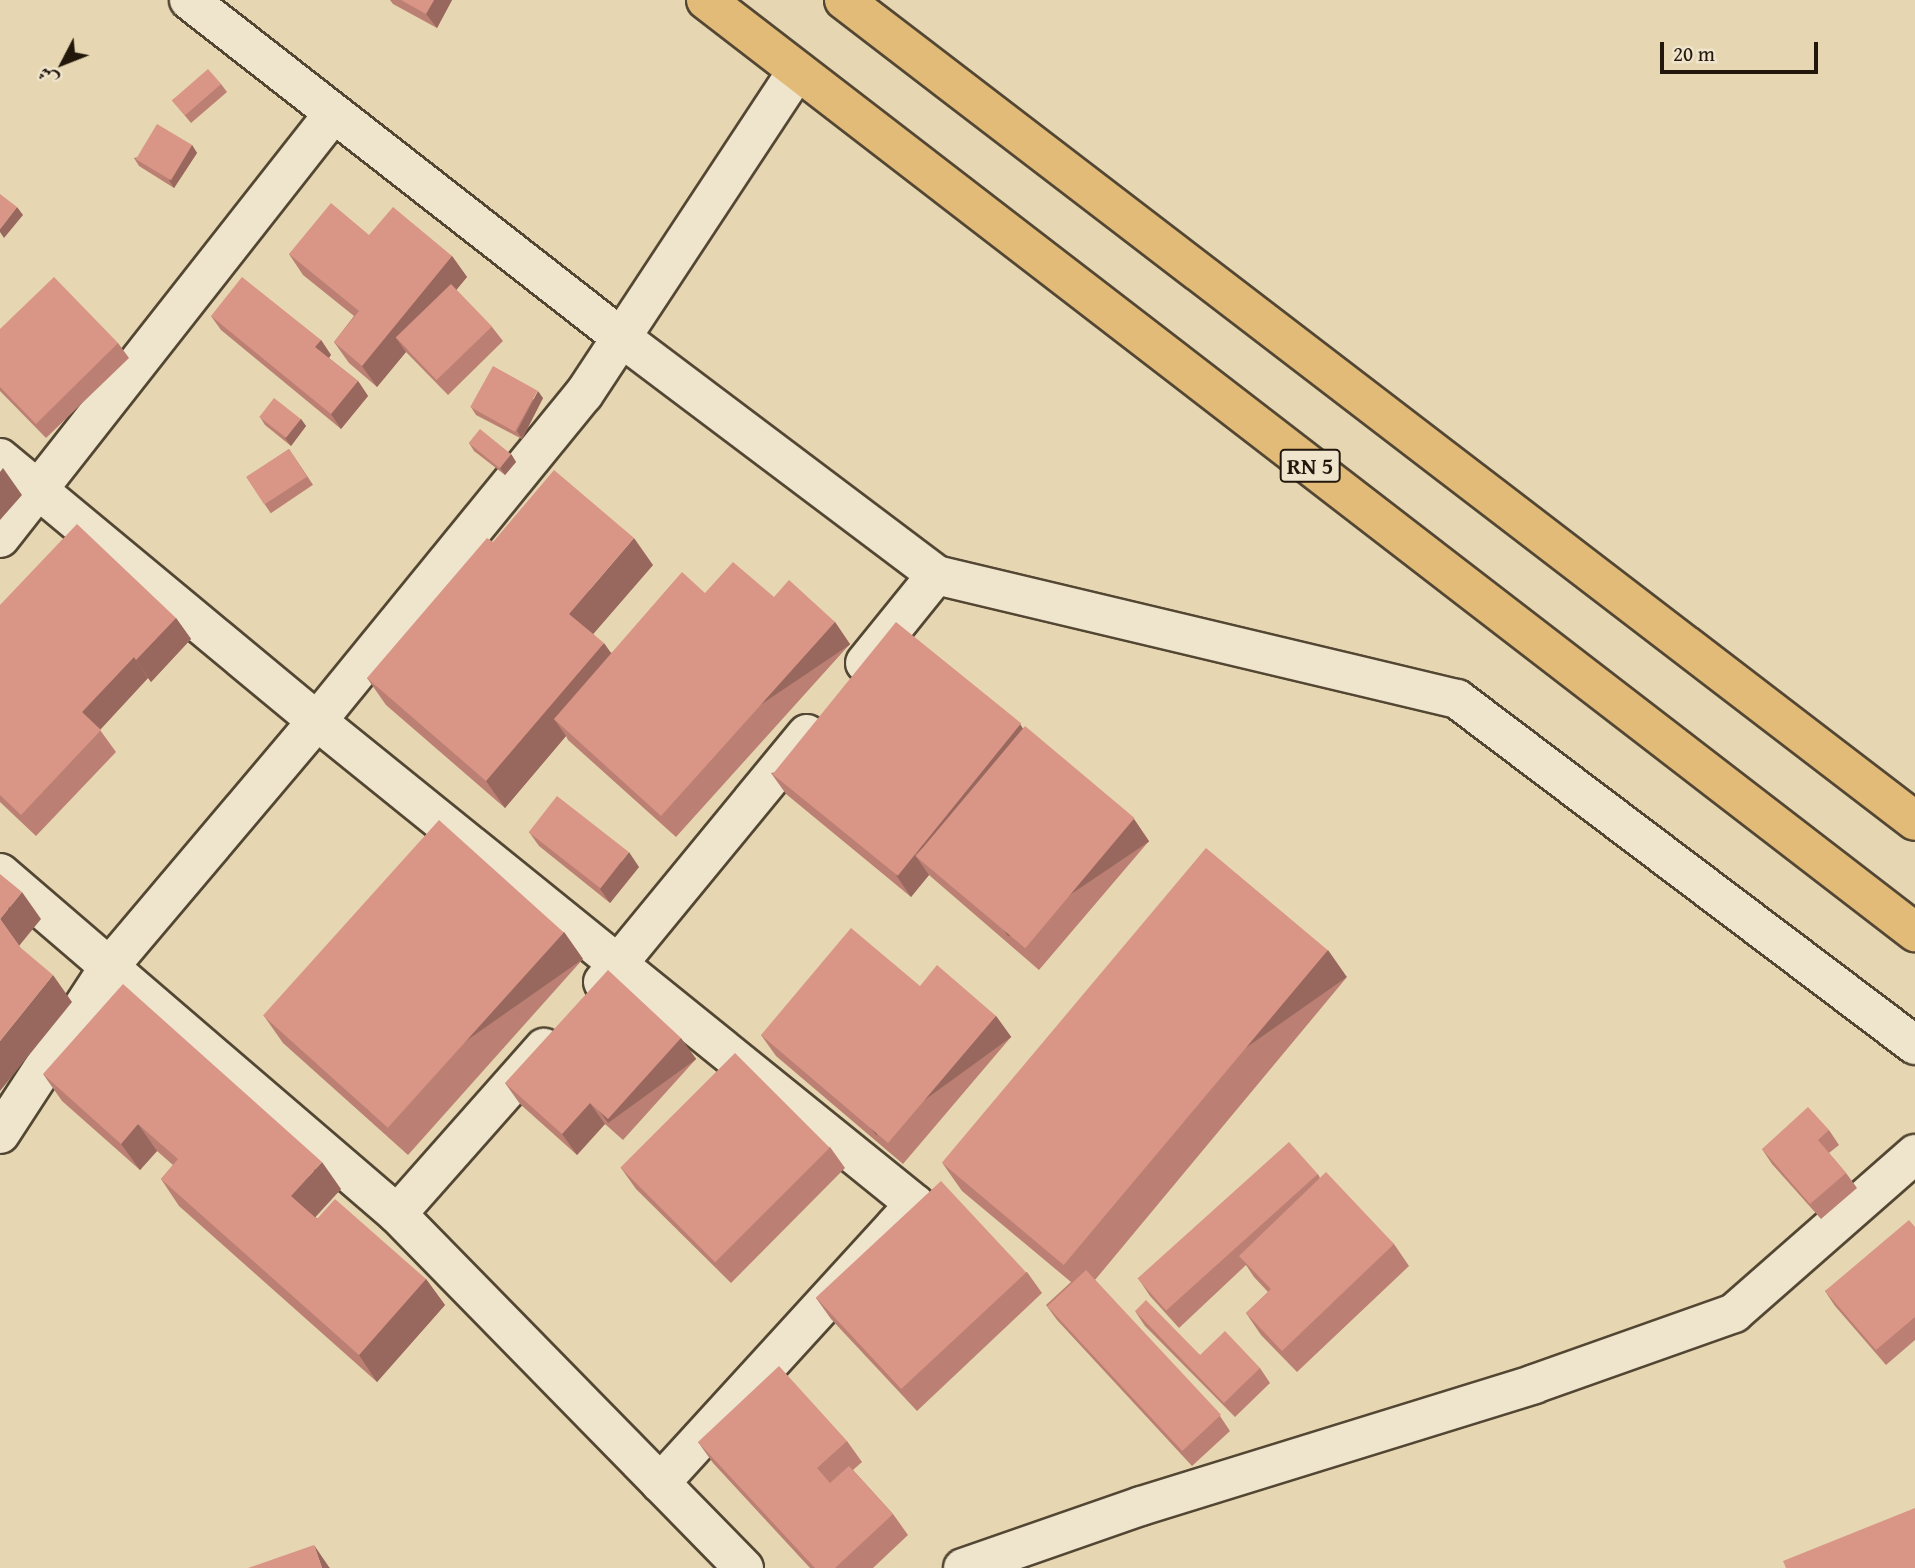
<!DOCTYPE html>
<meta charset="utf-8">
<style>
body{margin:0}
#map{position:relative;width:1915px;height:1568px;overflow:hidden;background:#e6d6b1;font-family:"Gentium Book Plus",Amiri,serif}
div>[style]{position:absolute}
.roads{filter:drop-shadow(2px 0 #534734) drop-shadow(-2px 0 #534734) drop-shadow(0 2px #534734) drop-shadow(0 -2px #534734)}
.minor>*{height:38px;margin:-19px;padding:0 19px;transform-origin:19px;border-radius:19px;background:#efe4cc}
.trunk>*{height:38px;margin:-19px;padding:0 19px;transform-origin:19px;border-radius:19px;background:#e3bb78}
.wall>*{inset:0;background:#bb8073;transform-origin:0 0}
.shaded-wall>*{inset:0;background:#98685e;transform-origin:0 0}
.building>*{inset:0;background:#d99586;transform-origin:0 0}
span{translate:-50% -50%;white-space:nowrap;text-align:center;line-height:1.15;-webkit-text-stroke:5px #efe4cc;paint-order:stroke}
.shield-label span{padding:2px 5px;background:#efe4cc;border:2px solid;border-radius:5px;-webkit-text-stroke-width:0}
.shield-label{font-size:23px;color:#22170b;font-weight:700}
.north{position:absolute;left:28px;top:28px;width:70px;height:70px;-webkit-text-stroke:5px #efe4cc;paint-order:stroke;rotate:228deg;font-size:19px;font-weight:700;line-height:28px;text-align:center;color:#22170b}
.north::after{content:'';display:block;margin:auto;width:24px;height:32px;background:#22170b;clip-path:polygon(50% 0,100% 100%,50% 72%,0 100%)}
.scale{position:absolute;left:1660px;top:42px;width:158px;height:32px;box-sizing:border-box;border:4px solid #22170b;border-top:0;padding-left:9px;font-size:21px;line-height:24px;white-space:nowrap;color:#22170b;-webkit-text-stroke:5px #efe4cc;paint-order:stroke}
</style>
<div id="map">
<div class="roads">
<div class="minor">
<i style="left:189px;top:0;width:549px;rotate:37.98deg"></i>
<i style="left:622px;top:338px;width:393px;rotate:37deg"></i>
<i style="left:936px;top:575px;width:536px;rotate:13.39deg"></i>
<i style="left:1457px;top:699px;width:574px;rotate:37.07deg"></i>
<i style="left:0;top:458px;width:412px;rotate:39.7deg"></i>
<i style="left:317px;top:721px;width:769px;rotate:38.93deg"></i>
<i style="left:915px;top:1204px;width:378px;rotate:132.4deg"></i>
<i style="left:0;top:538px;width:539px;rotate:-51.85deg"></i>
<i style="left:865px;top:663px;width:113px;rotate:-51.1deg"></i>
<i style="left:0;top:873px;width:523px;rotate:40.66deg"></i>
<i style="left:397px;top:1214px;width:496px;rotate:45.6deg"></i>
<i style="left:603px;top:982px;width:321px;rotate:-50.6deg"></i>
<i style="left:0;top:1134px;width:199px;rotate:-56.9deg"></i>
<i style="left:109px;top:967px;width:322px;rotate:-49.8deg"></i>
<i style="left:317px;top:721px;width:422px;rotate:-50.8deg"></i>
<i style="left:584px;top:394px;width:387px;rotate:-56.6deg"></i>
<i style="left:397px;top:1214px;width:222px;rotate:-48.5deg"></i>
<i style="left:963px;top:1568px;width:188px;rotate:-19.2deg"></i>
<i style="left:1141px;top:1506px;width:412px;rotate:-17.2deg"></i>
<i style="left:1534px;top:1384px;width:212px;rotate:-19.5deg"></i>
<i style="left:1734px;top:1313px;width:241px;rotate:-41.3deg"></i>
</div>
<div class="trunk">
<i style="left:706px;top:0;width:1527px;rotate:37.63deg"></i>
<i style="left:844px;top:0;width:1349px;rotate:37.47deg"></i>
</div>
</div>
<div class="wall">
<i style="clip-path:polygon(390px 0,452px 0,437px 28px,393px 4px)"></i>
<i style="clip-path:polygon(221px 84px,227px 92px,191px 123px,172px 100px)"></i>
<i style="clip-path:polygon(192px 145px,197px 153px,174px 188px,139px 166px,134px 158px)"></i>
<i style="clip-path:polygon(369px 235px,452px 256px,467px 277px,456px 290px,492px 327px,503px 341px,448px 395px,406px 352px,377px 387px,349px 363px,334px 342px,354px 316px,303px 275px,289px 254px)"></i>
<i style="clip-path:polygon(211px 316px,321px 340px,331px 355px,329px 358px,358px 381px,368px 396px,341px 429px,221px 330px)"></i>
<i style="clip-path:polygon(0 329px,118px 343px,129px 358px,46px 438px,0 391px)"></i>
<i style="clip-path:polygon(543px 398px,522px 439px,476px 415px,471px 407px)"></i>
<i style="clip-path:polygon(260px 417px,301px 419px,306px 426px,291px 446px,265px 425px)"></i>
<i style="clip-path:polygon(469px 443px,511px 454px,516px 462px,505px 475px,474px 451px)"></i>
<i style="left:289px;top:449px;width:43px;height:51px;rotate:56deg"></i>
<i style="clip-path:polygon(653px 565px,593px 634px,611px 653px,705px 593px,774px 597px,835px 622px,850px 644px,676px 837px,568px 740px,566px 736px,505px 808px,386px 705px,367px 678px)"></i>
<i style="clip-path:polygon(0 605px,176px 618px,191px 639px,151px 682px,148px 678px,100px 730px,116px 752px,36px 836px,0 802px)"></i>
<i style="clip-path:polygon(1020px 724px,1023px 729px,1134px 819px,1149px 841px,1039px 970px,929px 875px,911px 897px,786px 794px,771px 773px)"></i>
<i style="clip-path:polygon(529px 832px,639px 867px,610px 903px,539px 846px)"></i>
<i style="clip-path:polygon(564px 932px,583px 959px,408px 1155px,283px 1043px,264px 1016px)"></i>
<i style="clip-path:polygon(1347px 977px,1095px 1280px,1220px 1416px,1230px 1431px,1192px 1466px,1057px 1320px,1046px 1305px,1071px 1282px,962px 1191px,943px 1164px)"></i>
<i style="clip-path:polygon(920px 986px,996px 1016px,1011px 1037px,903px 1164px,776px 1056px,761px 1035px)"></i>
<i style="clip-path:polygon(696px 1059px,623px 1140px,605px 1124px,577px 1155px,520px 1104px,505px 1083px)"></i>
<i style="clip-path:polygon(43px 1074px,341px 1189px,315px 1217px,426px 1279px,445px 1305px,377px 1382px,179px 1206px,161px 1179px,173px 1165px,157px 1151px,140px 1170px,62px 1101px)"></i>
<i style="clip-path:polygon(1829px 1130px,1839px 1145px,1829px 1153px,1846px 1173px,1857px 1188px,1821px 1219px,1772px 1164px,1762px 1149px)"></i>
<i style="clip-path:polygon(830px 1147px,845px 1168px,731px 1283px,636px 1189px,621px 1168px)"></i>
<i style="clip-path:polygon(1318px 1174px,1320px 1178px,1394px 1244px,1409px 1266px,1297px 1372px,1261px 1335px,1246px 1313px,1268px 1292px,1254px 1277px,1246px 1265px,1179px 1328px,1150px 1296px,1140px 1281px)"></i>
<i style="clip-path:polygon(1915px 1227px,1915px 1340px,1886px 1365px,1835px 1306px,1825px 1291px)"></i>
<i style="clip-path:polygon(1027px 1272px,1042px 1293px,917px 1411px,831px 1319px,816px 1298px)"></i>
<i style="clip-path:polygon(1135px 1311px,1200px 1355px,1260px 1368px,1270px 1383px,1235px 1417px,1145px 1326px)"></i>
<i style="clip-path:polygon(847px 1441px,862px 1462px,853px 1470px,893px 1514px,908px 1535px,873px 1568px,810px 1568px,713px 1463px,698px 1442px)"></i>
</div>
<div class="shaded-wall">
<i style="clip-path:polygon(434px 0,452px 0,437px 28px,426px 14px)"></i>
<i style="clip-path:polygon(192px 145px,197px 153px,174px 188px,169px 180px)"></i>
<i style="clip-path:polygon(17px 207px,23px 215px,4px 238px,0 232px,0 229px)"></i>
<i style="clip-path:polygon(452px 256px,467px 277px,407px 350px,396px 338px,406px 352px,377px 387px,362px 366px)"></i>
<i style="clip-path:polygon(321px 340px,331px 355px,325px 362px,315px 347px)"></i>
<i style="clip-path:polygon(358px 381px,368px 396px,341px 429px,331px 414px)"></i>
<i style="clip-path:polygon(538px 391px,543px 398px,522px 439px,517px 431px)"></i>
<i style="clip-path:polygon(301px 419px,306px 426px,291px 446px,285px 438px)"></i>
<i style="clip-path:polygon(511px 454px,516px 462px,505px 475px,500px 468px)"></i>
<i style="clip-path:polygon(3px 468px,22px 495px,0 520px,0 472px)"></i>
<i style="clip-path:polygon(634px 538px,653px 565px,588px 640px,569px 614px)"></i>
<i style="clip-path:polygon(176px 618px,191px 639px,151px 682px,136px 660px)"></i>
<i style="left:835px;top:622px;width:27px;height:261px;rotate:56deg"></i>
<i style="clip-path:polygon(604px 643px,623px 670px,554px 719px,566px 736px,505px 808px,486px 781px)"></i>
<i style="clip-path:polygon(134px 657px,148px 678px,97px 733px,82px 712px)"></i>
<i style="clip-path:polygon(1020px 724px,1034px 746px,915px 855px,929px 875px,911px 897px,896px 875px)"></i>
<i style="left:1134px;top:819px;width:27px;height:170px;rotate:56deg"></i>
<i style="clip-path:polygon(629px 852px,639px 867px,610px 903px,600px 889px)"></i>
<i style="clip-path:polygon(22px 892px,41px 919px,19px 946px,0 919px)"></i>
<i style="left:564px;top:932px;width:33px;height:263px;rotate:55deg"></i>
<i style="left:1328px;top:950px;width:33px;height:411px;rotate:55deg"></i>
<i style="clip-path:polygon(53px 975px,72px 1002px,0 1091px,0 1041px)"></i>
<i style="left:996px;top:1016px;width:26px;height:167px;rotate:54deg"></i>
<i style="left:681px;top:1038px;width:26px;height:109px;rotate:54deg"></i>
<i style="clip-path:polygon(590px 1103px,605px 1124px,577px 1155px,562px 1134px)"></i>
<i style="clip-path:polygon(138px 1124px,157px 1151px,140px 1170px,121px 1144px)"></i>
<i style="clip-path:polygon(322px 1162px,341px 1189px,310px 1223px,291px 1196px)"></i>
<i style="clip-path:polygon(426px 1279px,445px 1305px,377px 1382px,359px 1355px)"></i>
<i style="clip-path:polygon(314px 1545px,329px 1567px,330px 1568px,322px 1568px)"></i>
</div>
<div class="building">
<i style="clip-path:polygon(401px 0,434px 0,426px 14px)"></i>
<i style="left:208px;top:69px;width:20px;height:48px;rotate:49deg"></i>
<i style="left:157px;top:124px;width:41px;height:41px;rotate:31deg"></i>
<i style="clip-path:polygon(0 194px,17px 207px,0 229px)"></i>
<i style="clip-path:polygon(331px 203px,369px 235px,393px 207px,452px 256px,362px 366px,334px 342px,359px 311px,289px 254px)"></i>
<i style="clip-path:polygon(54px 277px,118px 343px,36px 424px,0 387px,0 329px)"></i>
<i style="clip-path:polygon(242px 277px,321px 340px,315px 347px,358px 381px,331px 414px,211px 316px)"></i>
<i style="left:451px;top:284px;width:59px;height:77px;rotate:46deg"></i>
<i style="left:493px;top:366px;width:51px;height:47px;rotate:29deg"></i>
<i style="left:274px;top:398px;width:34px;height:24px;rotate:38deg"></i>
<i style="left:480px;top:429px;width:40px;height:18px;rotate:39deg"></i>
<i style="left:289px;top:449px;width:33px;height:51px;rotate:57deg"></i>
<i style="clip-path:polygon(554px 470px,634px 538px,569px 614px,604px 643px,486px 781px,367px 678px,487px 538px,493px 542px)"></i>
<i style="clip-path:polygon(77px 524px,176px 618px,136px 660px,134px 657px,82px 712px,101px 730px,21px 815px,0 795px,0 605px)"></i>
<i style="clip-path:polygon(733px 562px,774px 597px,789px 580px,835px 622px,661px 816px,554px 719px,682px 572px,705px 593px)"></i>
<i style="left:896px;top:622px;width:161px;height:196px;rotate:39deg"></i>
<i style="left:1025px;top:726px;width:143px;height:170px;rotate:40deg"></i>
<i style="left:557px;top:796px;width:91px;height:46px;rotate:38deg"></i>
<i style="left:439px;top:820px;width:168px;height:263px;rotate:42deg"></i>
<i style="left:1206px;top:848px;width:159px;height:411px;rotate:40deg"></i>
<i style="clip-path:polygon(0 874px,22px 892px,0 919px,21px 948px,53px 975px,0 1041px)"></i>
<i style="clip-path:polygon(851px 928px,920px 986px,937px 965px,996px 1016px,888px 1143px,761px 1035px)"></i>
<i style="clip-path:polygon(608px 970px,681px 1038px,608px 1119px,590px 1103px,562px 1134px,505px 1083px)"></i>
<i style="clip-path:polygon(123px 984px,322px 1162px,291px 1196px,317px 1219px,335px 1199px,426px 1279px,359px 1355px,161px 1179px,178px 1159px,138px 1124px,121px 1144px,43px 1074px)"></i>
<i style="left:735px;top:1053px;width:134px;height:162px;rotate:45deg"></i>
<i style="clip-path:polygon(1808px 1107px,1829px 1130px,1818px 1140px,1846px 1173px,1810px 1204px,1762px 1149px)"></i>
<i style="left:1289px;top:1142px;width:43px;height:204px;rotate:48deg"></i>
<i style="clip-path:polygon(1326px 1172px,1394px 1244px,1282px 1351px,1246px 1313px,1271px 1289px,1239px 1256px)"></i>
<i style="left:941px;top:1181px;width:125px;height:171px;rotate:47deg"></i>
<i style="clip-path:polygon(1909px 1220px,1915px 1227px,1915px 1317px,1876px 1350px,1825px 1291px)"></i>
<i style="left:1086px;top:1270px;width:198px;height:53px;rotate:47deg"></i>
<i style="clip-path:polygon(1146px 1300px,1200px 1355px,1225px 1331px,1260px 1368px,1224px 1403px,1135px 1311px)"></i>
<i style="clip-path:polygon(779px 1366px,847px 1441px,817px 1468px,830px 1483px,849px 1466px,893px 1514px,835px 1568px,815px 1568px,698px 1442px)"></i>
<i style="clip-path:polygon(1915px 1508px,1915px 1568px,1786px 1568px,1783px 1561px)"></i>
<i style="clip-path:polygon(314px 1545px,322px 1568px,248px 1568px)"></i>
</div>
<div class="shield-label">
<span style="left:1310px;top:466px">RN 5</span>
</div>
<div class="north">ش</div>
<div class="scale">20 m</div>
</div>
